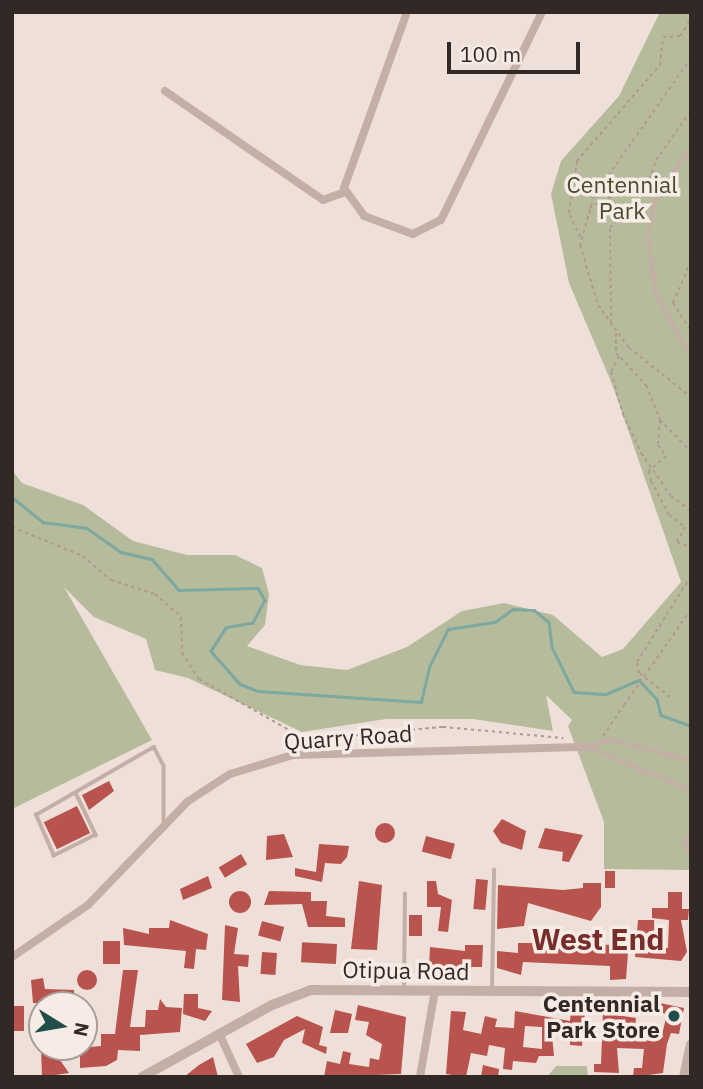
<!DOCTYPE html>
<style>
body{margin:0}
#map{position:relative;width:703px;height:1089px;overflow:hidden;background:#eee0d9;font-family:"IBM Plex Sans",sans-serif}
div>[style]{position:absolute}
.green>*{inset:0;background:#b6bb9b}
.stream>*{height:2.5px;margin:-1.25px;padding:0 1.25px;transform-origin:1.25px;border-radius:1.25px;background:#7ca8a1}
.building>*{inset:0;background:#b8534d;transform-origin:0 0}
.round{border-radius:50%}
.path>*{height:2px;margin-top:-1px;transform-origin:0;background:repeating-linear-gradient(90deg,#b09991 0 3.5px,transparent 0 7px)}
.service>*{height:3.5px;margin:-1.75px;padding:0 1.75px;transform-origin:1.75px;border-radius:1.75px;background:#c4afa7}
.minor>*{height:8px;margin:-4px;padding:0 4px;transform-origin:4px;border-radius:4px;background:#c4afa7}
.tertiary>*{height:10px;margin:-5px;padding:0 5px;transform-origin:5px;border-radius:5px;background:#c4afa7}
.path-bridge>*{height:2px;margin-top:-1px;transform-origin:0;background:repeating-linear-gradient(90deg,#b09991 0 3.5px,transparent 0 7px)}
.dots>*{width:19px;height:19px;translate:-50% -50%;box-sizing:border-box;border:4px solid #f6ebe5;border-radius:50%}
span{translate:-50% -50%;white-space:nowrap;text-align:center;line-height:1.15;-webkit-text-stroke:7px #f6ebe5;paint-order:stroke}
.park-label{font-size:23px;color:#474d2d}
.street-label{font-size:23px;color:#322826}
.poi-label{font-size:23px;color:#322826;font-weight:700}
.right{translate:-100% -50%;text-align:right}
.district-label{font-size:30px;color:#772d29;font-weight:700}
.frame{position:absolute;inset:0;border:14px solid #322826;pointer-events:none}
.north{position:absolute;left:28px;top:991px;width:70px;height:70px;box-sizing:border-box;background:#f6ebe5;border:2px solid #a89d99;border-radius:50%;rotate:101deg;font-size:19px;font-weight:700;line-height:28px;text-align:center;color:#322826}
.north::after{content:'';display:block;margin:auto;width:24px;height:32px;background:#214e49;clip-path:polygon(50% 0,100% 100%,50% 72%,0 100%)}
.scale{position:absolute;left:447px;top:42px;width:133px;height:32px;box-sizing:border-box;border:4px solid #322826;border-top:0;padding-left:9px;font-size:21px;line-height:24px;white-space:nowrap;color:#322826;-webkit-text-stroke:5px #f6ebe5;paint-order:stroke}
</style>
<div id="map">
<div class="green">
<i style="clip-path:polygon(660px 12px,691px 12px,691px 870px,604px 869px,604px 822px,568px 726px,572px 720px,546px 695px,553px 731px,473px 719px,386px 719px,302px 732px,188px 678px,155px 670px,146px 639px,94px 617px,64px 587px,152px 740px,12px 809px,12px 470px,22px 483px,83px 505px,133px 541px,187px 555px,235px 555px,262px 568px,269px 594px,265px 625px,247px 646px,300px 665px,347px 670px,407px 647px,462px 611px,504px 603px,553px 615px,602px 657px,623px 649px,681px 582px,612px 384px,569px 283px,551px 194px,561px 161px,619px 96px)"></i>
<i style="clip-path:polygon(556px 1066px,587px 1066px,588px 1077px,547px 1077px)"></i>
</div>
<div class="stream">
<i style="left:12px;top:497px;width:40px;rotate:39deg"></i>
<i style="left:43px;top:522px;width:44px;rotate:7.8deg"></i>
<i style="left:87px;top:528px;width:42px;rotate:35.2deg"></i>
<i style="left:121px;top:552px;width:32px;rotate:13deg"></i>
<i style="left:152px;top:559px;width:41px;rotate:48.9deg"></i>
<i style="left:179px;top:590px;width:79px;rotate:-1.5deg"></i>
<i style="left:258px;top:588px;width:14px;rotate:60deg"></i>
<i style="left:265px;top:600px;width:26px;rotate:118deg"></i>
<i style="left:253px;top:623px;width:27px;rotate:170deg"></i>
<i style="left:226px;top:628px;width:27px;rotate:123deg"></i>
<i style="left:211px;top:651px;width:44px;rotate:48.7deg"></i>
<i style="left:240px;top:684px;width:19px;rotate:21deg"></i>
<i style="left:258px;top:691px;width:163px;rotate:3.9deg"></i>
<i style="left:421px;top:702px;width:36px;rotate:-77deg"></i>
<i style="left:429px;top:667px;width:42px;rotate:-63.4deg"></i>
<i style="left:448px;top:629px;width:48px;rotate:-8.5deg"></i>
<i style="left:495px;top:622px;width:22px;rotate:-36deg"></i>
<i style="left:513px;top:609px;width:21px;rotate:3deg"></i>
<i style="left:534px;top:610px;width:19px;rotate:39deg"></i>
<i style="left:549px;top:622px;width:25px;rotate:83deg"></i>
<i style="left:552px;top:647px;width:50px;rotate:63.9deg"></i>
<i style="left:574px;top:692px;width:32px;rotate:4deg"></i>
<i style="left:606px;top:694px;width:36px;rotate:-23deg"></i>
<i style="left:639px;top:680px;width:26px;rotate:47deg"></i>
<i style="left:657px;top:699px;width:16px;rotate:76deg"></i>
<i style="left:661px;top:715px;width:32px;rotate:20deg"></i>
</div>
<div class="building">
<i style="clip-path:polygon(109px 781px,114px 791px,89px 810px,82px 795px)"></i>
<i style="left:77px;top:806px;width:30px;height:37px;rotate:64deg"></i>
<i style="clip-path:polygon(502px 819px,526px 831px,522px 850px,501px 843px,493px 831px)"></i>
<i class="round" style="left:375px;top:823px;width:20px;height:20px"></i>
<i style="clip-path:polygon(545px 828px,583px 835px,569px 862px,562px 861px,563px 852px,538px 848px)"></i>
<i style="clip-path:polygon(284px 834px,293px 857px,266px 860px,267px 836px)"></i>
<i style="left:426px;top:836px;width:30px;height:16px;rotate:15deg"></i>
<i style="clip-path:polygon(319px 844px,349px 846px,347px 857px,341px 864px,325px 863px,322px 882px,295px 876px,295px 868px,316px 872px)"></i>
<i style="left:241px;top:854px;width:12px;height:26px;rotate:59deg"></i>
<i style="left:605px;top:871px;width:10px;height:17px"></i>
<i style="clip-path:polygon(208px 876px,212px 888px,183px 900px,180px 889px)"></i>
<i style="left:476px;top:879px;width:12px;height:30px;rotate:5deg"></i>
<i style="clip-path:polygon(359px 881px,382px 885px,377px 950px,351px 949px)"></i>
<i style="clip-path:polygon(427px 881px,436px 881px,438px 894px,452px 900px,448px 932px,438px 931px,441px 907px,427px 907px)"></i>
<i style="clip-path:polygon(583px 883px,601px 883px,601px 907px,591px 921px,528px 903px,524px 926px,497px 929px,498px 885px,563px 890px,583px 888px)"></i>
<i style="clip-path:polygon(269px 891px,311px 892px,311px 901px,327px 901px,326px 916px,345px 918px,345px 927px,308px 927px,302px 904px,264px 905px)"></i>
<i class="round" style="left:229px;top:891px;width:22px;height:22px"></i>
<i style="clip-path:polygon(668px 892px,682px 892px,682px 909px,689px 909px,688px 920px,681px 920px,687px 952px,681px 961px,635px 957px,638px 920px,654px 920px,655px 947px,668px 948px,669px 920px,652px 918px,652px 908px,668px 908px)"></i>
<i style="left:409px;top:915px;width:13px;height:21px"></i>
<i style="clip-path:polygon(170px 920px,208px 934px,206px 950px,196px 949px,194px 969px,184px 968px,186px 951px,124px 945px,123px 928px,149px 934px,149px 928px,169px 928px)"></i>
<i style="left:262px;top:921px;width:23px;height:15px;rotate:15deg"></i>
<i style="clip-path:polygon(225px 925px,238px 928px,234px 954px,249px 955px,248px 967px,238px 966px,240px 1002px,222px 1000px)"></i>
<i style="clip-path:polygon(538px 932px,546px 932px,546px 944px,566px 948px,581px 949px,581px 935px,591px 935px,591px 944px,614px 945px,614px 953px,628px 953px,626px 979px,610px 980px,610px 966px,523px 962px,521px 975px,497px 968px,497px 951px,518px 953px,518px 943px,538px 943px)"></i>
<i style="left:103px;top:941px;width:17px;height:23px"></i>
<i style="left:337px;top:944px;width:20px;height:35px;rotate:93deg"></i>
<i style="clip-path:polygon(465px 945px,483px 945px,482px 967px,429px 967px,430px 947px,465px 951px)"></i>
<i style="left:262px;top:952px;width:15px;height:22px;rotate:4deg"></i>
<i class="round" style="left:77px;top:970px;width:20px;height:20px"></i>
<i style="clip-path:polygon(123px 970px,138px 970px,130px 1027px,145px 1027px,146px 1010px,158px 1010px,160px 999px,166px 1007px,182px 1008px,180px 1032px,140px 1035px,140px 1051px,118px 1050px,117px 1060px,106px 1066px,80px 1068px,80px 1048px,101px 1046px,101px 1034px,115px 1034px)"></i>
<i style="clip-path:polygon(43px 978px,45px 989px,74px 990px,74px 1005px,33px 1003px,31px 980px)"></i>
<i style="clip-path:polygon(184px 994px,198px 994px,198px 1008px,212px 1011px,205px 1021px,183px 1014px)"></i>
<i style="clip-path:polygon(660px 1003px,684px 1008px,679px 1034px,671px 1033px,667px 1044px,663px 1073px,633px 1077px,634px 1068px,642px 1068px,644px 1049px,617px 1048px,619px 1073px,594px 1072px,594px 1064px,601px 1064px,603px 1013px,636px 1018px,634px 1038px,650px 1041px,652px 1033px,662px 1035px,667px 1014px,658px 1012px)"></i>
<i style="clip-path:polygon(358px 1005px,406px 1017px,401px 1074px,324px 1077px,327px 1061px,340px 1064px,343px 1051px,351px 1053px,349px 1064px,369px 1067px,370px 1058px,379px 1060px,382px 1044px,366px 1035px,369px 1022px,355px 1020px)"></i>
<i style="left:12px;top:1006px;width:12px;height:25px"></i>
<i style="clip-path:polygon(335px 1010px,352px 1014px,348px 1033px,330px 1033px)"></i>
<i style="clip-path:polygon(evenodd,451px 1011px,466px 1012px,463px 1030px,481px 1034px,485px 1016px,497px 1019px,495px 1027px,514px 1028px,515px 1011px,570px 1021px,571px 1011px,585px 1012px,582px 1046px,570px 1045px,570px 1035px,552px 1035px,554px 1056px,539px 1056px,536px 1063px,513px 1061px,512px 1070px,503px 1069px,505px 1048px,489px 1045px,487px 1056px,471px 1053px,466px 1077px,446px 1074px,451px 1011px,525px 1026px,542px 1027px,542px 1049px,523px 1047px,525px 1026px)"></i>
<i style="clip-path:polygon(297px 1016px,323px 1027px,319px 1045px,327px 1047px,326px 1054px,302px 1043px,305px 1029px,284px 1040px,274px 1057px,257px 1063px,246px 1044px)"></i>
<i style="clip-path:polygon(41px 1047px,51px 1047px,69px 1073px,42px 1077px)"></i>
<i style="clip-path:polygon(213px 1057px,218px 1077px,184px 1077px,199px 1065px)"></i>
<i style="clip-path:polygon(483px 1065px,499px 1069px,498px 1077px,481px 1077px)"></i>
</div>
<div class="path">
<i style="left:689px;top:12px;width:5px;rotate:68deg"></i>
<i style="left:691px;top:58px;width:169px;rotate:125.1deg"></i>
<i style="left:594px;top:196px;width:51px;rotate:105.9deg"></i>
<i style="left:580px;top:245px;width:63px;rotate:73.3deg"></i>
<i style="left:598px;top:305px;width:53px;rotate:54.2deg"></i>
<i style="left:629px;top:348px;width:79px;rotate:38.3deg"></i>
<i style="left:589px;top:208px;width:44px;rotate:-27.1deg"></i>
<i style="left:628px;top:188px;width:19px;rotate:-6deg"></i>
<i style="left:580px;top:237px;width:26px;rotate:-115deg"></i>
<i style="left:569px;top:213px;width:53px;rotate:-81.3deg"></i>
<i style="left:577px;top:161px;width:127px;rotate:-49.2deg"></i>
<i style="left:660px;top:65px;width:28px;rotate:-84deg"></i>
<i style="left:663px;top:37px;width:17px;rotate:-3deg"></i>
<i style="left:680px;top:36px;width:20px;rotate:-57deg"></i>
<i style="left:691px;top:261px;width:46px;rotate:113.2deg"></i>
<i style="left:673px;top:303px;width:33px;rotate:57deg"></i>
<i style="left:611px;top:323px;width:95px;rotate:-90.6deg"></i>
<i style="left:610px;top:228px;width:56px;rotate:-48.6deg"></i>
<i style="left:647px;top:186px;width:28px;rotate:-71deg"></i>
<i style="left:656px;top:160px;width:60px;rotate:-54.5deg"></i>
<i style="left:616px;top:333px;width:20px;rotate:90deg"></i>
<i style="left:616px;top:353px;width:44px;rotate:46.8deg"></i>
<i style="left:646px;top:385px;width:38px;rotate:68deg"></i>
<i style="left:660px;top:420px;width:45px;rotate:45.9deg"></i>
<i style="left:619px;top:356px;width:18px;rotate:117deg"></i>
<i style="left:611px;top:372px;width:44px;rotate:74.1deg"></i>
<i style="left:623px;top:414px;width:43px;rotate:65.2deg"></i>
<i style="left:641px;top:453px;width:52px;rotate:55.1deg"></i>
<i style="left:671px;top:496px;width:25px;rotate:37deg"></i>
<i style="left:660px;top:420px;width:25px;rotate:95deg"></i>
<i style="left:658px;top:445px;width:14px;rotate:54deg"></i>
<i style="left:666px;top:456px;width:23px;rotate:139deg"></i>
<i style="left:649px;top:471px;width:10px;rotate:79deg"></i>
<i style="left:651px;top:481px;width:38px;rotate:62deg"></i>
<i style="left:669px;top:515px;width:20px;rotate:37deg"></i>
<i style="left:685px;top:527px;width:17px;rotate:118deg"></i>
<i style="left:677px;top:542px;width:15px;rotate:20deg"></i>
<i style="left:12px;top:527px;width:77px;rotate:22.2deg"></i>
<i style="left:83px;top:556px;width:37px;rotate:41deg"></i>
<i style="left:111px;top:580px;width:46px;rotate:17.7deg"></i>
<i style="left:155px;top:594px;width:35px;rotate:41deg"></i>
<i style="left:181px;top:617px;width:36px;rotate:88deg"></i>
<i style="left:182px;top:653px;width:31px;rotate:57deg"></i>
<i style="left:199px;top:679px;width:124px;rotate:29.5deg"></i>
<i style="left:307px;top:740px;width:137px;rotate:-5.5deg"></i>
<i style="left:443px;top:727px;width:121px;rotate:5.2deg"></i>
<i style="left:653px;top:664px;width:67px;rotate:-55.4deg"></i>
<i style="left:670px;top:697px;width:39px;rotate:-142deg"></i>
<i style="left:639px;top:673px;width:11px;rotate:-100deg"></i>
<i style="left:637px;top:662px;width:102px;rotate:-57.9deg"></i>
<i style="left:603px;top:736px;width:37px;rotate:-56deg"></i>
</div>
<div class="service">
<i style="left:691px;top:148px;width:65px;rotate:123.7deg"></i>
<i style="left:655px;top:202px;width:38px;rotate:101deg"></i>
<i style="left:648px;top:239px;width:58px;rotate:81deg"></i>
<i style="left:657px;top:296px;width:69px;rotate:60.5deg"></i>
<i style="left:691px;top:761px;width:83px;rotate:-165.3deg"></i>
<i style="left:611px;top:740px;width:24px;rotate:163deg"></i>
<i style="left:588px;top:747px;width:112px;rotate:22.7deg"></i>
<i style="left:76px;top:793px;width:47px;rotate:64.5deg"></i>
<i style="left:96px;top:835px;width:47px;rotate:153.4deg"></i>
<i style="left:54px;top:856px;width:45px;rotate:-113.7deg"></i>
<i style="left:36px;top:815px;width:136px;rotate:-30deg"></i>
<i style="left:154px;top:747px;width:21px;rotate:62deg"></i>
<i style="left:164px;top:766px;width:58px;rotate:90deg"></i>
<i style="left:691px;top:833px;width:13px;rotate:122deg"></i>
<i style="left:684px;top:844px;width:11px;rotate:52deg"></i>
<i style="left:404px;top:988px;width:94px;rotate:-89.4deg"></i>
<i style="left:492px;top:989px;width:119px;rotate:-89deg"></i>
</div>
<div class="minor">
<i style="left:407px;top:12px;width:187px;rotate:109.7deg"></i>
<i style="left:344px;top:188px;width:34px;rotate:54deg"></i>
<i style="left:364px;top:216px;width:52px;rotate:20.2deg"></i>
<i style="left:413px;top:234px;width:31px;rotate:-27deg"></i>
<i style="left:441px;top:220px;width:231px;rotate:-64.1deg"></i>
<i style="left:165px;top:91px;width:192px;rotate:34.6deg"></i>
<i style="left:323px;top:200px;width:23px;rotate:-20deg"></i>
<i style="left:12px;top:957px;width:92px;rotate:-34.4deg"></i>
<i style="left:88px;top:905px;width:143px;rotate:-46.1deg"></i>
<i style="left:187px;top:802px;width:51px;rotate:-33.1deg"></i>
<i style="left:230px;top:774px;width:66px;rotate:-16.8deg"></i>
<i style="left:293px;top:755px;width:295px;rotate:-1.6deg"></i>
<i style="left:219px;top:1033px;width:48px;rotate:65.6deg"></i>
<i style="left:420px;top:1077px;width:88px;rotate:-80.2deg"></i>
</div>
<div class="tertiary">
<i style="left:142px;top:1077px;width:149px;rotate:-29deg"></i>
<i style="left:272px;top:1005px;width:42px;rotate:-21deg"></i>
<i style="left:311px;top:990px;width:380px;rotate:0.3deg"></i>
<i style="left:684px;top:1077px;width:33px;rotate:-78deg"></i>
</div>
<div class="path-bridge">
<i style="left:624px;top:705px;width:50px;rotate:-54.7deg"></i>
</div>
<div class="dots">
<i style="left:674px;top:1016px;background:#214e49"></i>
</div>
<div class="park-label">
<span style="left:622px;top:197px">Centennial<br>Park</span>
</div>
<div class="street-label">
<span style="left:348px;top:737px;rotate:-4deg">Quarry Road</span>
<span style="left:406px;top:970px;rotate:1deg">Otipua Road</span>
</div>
<div class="poi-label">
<span class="right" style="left:660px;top:1016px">Centennial<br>Park Store</span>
</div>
<div class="district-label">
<span style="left:598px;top:939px">West End</span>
</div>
<div class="frame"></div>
<div class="north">N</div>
<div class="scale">100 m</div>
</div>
